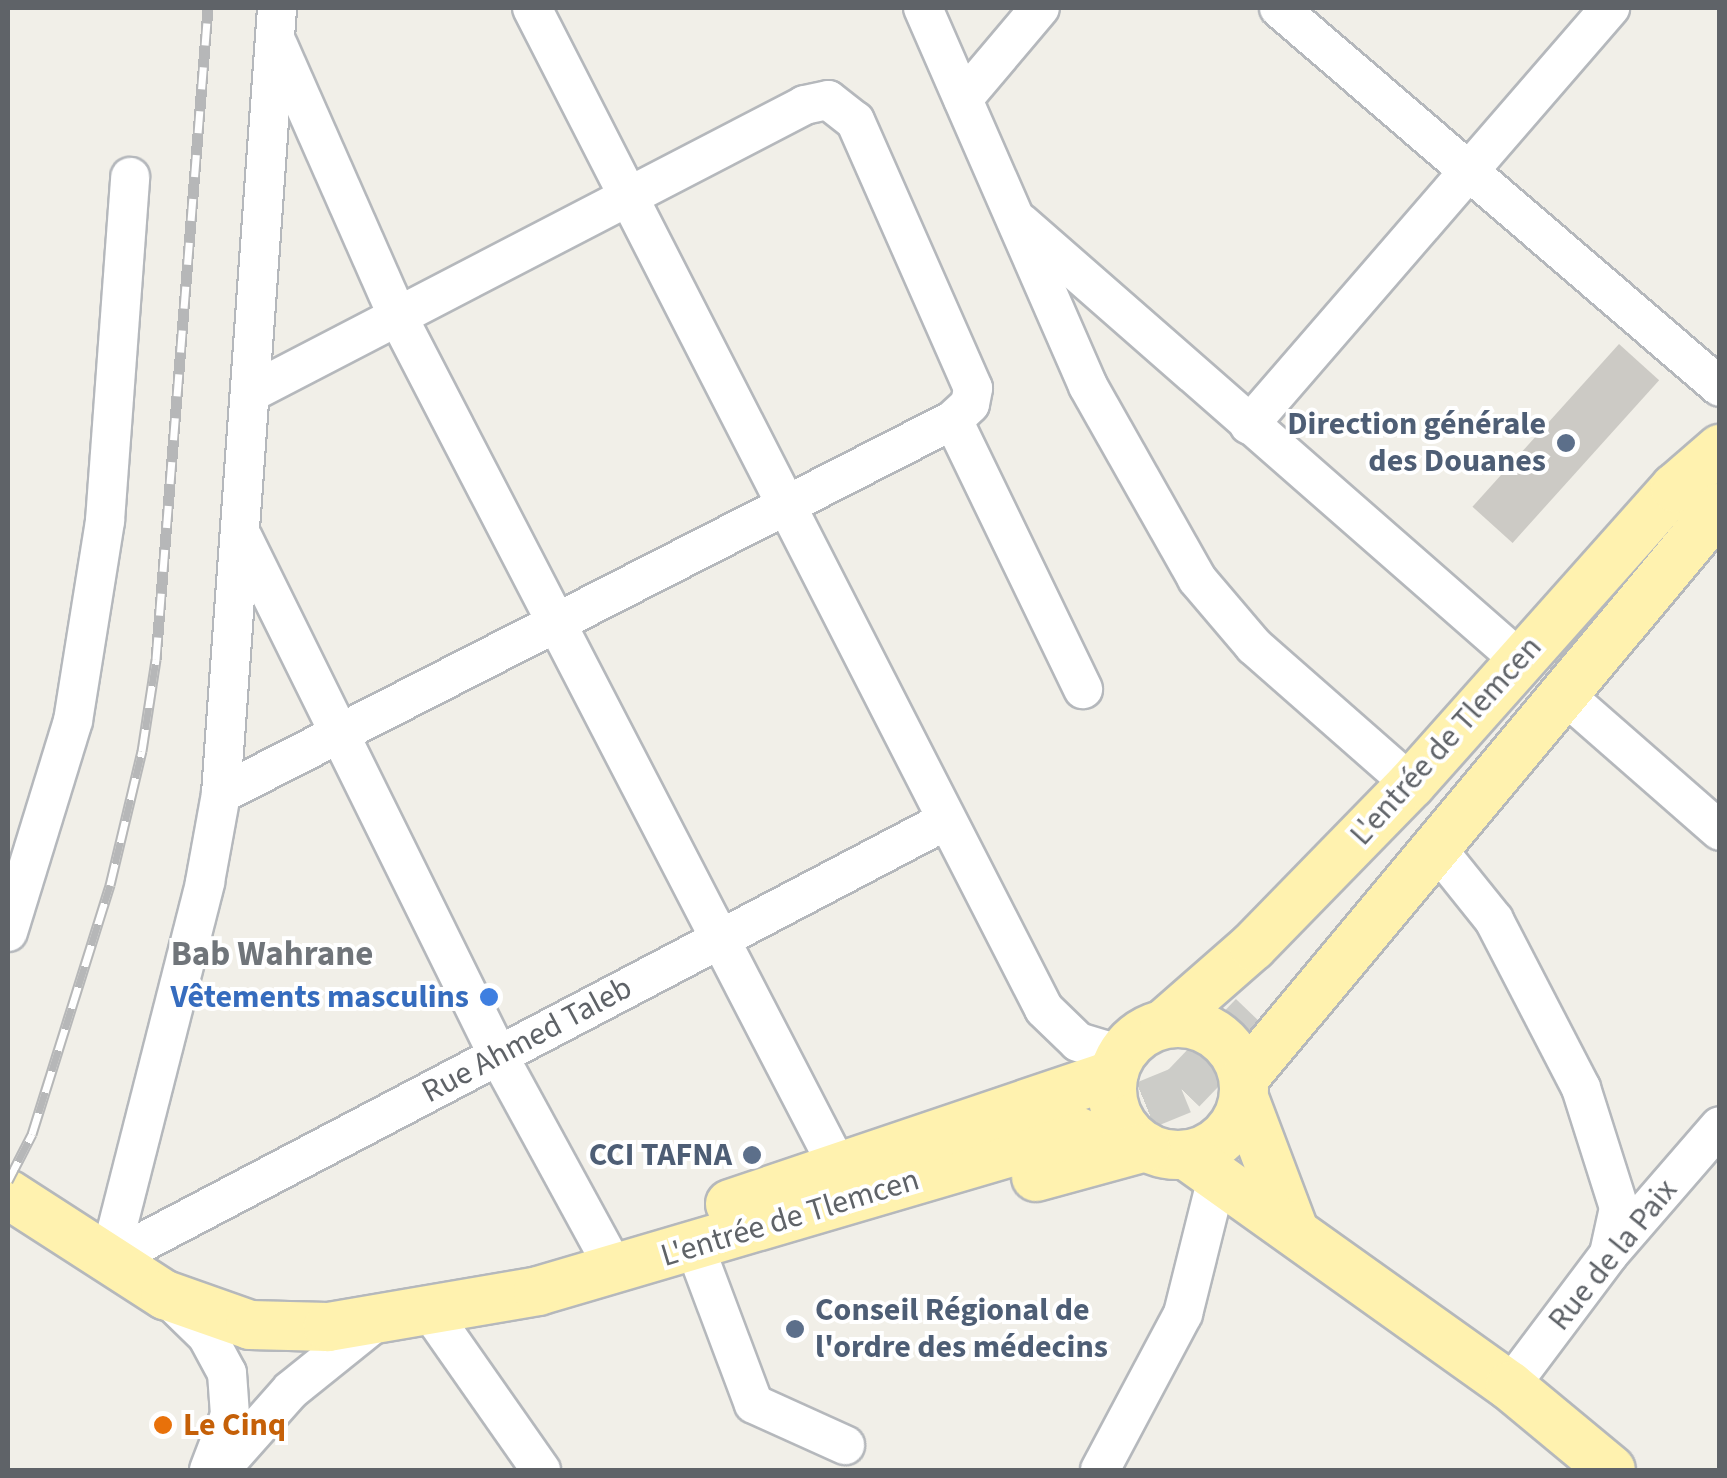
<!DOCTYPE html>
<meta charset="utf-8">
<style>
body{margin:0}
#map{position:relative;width:1727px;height:1478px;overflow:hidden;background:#f1efe8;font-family:"Source Sans 3",sans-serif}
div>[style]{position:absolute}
.building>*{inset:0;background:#cccac5;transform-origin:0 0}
.major-tunnel>*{height:48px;margin-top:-24px;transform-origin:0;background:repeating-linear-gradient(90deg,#ccccc8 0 48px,transparent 0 72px)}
.roads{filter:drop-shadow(2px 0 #b5b8bc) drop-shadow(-2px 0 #b5b8bc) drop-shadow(0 2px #b5b8bc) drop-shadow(0 -2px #b5b8bc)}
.minor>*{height:38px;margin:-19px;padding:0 19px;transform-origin:19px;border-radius:19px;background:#fff}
.major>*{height:48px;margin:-24px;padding:0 24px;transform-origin:24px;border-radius:24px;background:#fff2af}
.major>.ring{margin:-24px;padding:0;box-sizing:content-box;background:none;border:48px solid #fff2af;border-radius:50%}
.rail>*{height:11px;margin-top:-5.5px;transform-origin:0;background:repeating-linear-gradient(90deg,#fff 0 22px,#b6b7b8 0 44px);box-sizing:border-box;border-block:2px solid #b6b7b8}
.dots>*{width:28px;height:28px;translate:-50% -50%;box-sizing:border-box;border:5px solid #fff;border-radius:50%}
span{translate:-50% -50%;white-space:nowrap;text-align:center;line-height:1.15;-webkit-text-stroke:8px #fff;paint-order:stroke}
.service-label{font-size:32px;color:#4e5e75;font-weight:700}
.right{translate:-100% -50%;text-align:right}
.left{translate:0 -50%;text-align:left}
.street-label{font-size:32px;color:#5f6368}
.shop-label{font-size:32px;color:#366cbe;font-weight:700}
.food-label{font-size:32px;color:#c56008;font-weight:700}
.neighbourhood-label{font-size:35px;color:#70757a;font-weight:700}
.frame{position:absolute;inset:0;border:10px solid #5f6368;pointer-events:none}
</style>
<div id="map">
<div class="building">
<i style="left:1619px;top:344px;width:54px;height:219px;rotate:42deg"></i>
</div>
<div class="major-tunnel">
<i style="left:1079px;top:1132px;width:111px;rotate:-22.2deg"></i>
<i style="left:1182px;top:1090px;width:103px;rotate:-46.2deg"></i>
</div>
<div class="roads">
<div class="minor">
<i style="left:532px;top:8px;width:1124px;rotate:62.91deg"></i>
<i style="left:1044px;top:1009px;width:47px;rotate:44.1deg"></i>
<i style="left:1078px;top:1042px;width:45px;rotate:16.8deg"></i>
<i style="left:923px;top:8px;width:412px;rotate:66.4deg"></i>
<i style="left:1088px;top:386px;width:222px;rotate:60.5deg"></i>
<i style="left:1197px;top:579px;width:88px;rotate:49.6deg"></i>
<i style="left:1254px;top:646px;width:209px;rotate:41.3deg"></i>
<i style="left:1279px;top:8px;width:581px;rotate:40.68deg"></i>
<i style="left:278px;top:45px;width:297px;rotate:66.2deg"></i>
<i style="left:398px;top:317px;width:957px;rotate:62.63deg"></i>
<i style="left:963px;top:99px;width:119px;rotate:-49.8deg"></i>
<i style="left:1021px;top:223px;width:663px;rotate:41.21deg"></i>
<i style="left:953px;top:420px;width:299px;rotate:64.2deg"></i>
<i style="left:1249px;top:425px;width:552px;rotate:-49.12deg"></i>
<i style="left:243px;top:538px;width:576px;rotate:63.75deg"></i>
<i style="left:498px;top:1055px;width:245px;rotate:61.4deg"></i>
<i style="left:1567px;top:697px;width:203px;rotate:41.2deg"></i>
<i style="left:221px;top:794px;width:822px;rotate:-27.06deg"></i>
<i style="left:953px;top:420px;width:23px;rotate:-43deg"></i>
<i style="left:970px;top:404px;width:16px;rotate:-79deg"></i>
<i style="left:973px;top:388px;width:292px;rotate:-113.8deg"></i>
<i style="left:855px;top:121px;width:34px;rotate:-142deg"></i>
<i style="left:828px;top:100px;width:24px;rotate:168deg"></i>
<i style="left:805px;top:105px;width:625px;rotate:152.57deg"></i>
<i style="left:1437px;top:849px;width:91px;rotate:51.2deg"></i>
<i style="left:1494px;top:920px;width:189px;rotate:62.6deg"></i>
<i style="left:1581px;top:1088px;width:126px;rotate:72.4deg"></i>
<i style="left:1619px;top:1208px;width:47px;rotate:102.3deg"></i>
<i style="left:8px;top:932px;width:221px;rotate:-72.9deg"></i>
<i style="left:73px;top:721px;width:203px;rotate:-80.9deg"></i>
<i style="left:105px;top:521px;width:345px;rotate:-85.8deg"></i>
<i style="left:109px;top:1260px;width:390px;rotate:-75.7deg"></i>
<i style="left:205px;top:882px;width:89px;rotate:-79.7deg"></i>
<i style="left:221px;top:794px;width:788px;rotate:-85.92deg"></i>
<i style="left:109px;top:1260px;width:944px;rotate:-27.7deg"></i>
<i style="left:702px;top:1266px;width:147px;rotate:69.4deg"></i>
<i style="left:754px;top:1404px;width:100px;rotate:24.3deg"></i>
<i style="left:170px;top:1300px;width:52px;rotate:44.2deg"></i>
<i style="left:207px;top:1336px;width:42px;rotate:61.6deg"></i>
<i style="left:227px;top:1373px;width:42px;rotate:85.9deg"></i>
<i style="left:230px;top:1415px;width:59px;rotate:110.9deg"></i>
<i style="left:431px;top:1313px;width:192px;rotate:55deg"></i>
<i style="left:1510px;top:1386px;width:165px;rotate:-53.1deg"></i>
<i style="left:1609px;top:1254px;width:169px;rotate:-49.1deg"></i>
<i style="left:220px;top:1470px;width:107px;rotate:-48.4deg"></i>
<i style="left:291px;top:1390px;width:112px;rotate:-38.8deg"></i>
<i style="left:1100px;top:1470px;width:177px;rotate:-62deg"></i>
<i style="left:1183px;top:1314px;width:140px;rotate:-76deg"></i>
</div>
<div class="major">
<i class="ring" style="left:1112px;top:1023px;width:84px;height:84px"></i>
<i style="left:1164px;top:1024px;width:118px;rotate:-41.2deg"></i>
<i style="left:1253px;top:946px;width:226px;rotate:-45.7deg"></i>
<i style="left:1411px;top:784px;width:397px;rotate:-48.3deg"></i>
<i style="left:1675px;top:488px;width:60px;rotate:-40.9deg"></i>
<i style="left:1244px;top:1078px;width:743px;rotate:-50.18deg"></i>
<i style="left:1244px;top:1098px;width:139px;rotate:69.3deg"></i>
<i style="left:1186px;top:1155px;width:398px;rotate:35.5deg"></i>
<i style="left:1510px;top:1386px;width:131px;rotate:39.7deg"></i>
<i style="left:1036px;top:1177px;width:114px;rotate:-15.3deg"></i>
<i style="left:8px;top:1194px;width:187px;rotate:32.8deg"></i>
<i style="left:165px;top:1295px;width:90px;rotate:19.4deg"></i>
<i style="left:250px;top:1325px;width:78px;rotate:1.5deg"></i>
<i style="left:328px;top:1327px;width:213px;rotate:-9.7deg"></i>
<i style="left:538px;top:1291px;width:564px;rotate:-16.38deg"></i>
<i style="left:730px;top:1204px;width:405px;rotate:-18.7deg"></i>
</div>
</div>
<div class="rail">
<i style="left:8px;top:1181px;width:53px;rotate:-62.9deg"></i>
<i style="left:32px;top:1134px;width:261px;rotate:-72.6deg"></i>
<i style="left:110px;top:885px;width:138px;rotate:-76.6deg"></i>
<i style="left:142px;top:751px;width:93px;rotate:-81.3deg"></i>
<i style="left:156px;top:659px;width:653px;rotate:-85.43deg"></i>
</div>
<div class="dots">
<i style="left:1566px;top:443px;background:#5c6f8a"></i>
<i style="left:489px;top:997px;background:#3f7fe0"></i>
<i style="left:752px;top:1155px;background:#5c6f8a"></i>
<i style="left:795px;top:1329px;background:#5c6f8a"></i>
<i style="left:163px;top:1425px;background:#e8710a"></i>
</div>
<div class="service-label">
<span class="right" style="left:1546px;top:443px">Direction générale<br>des Douanes</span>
<span class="right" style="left:732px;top:1155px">CCI TAFNA</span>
<span class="left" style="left:815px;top:1329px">Conseil Régional de<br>l'ordre des médecins</span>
</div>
<div class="street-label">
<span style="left:1446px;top:741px;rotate:-48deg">L'entrée de Tlemcen</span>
<span style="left:527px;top:1040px;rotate:-28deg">Rue Ahmed Taleb</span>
<span style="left:790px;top:1218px;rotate:-17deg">L'entrée de Tlemcen</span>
<span style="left:1613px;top:1255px;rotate:-51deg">Rue de la Paix</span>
</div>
<div class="shop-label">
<span class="right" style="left:469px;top:997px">Vêtements masculins</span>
</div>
<div class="food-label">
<span class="left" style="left:183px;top:1425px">Le Cinq</span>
</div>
<div class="neighbourhood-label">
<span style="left:272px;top:954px">Bab Wahrane</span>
</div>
<div class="frame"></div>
</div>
